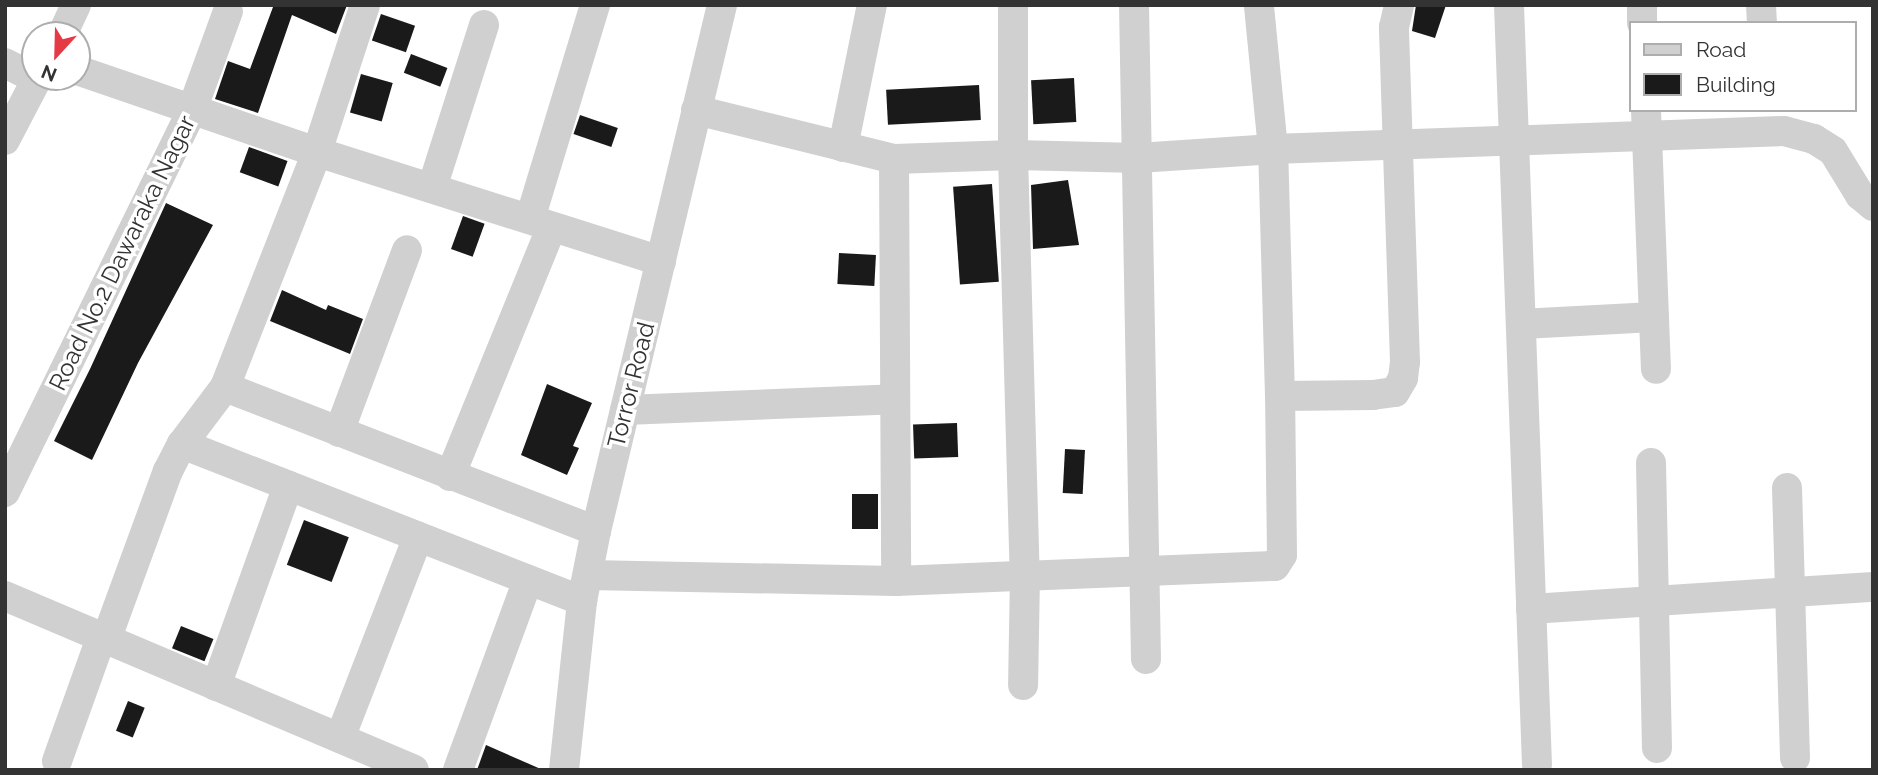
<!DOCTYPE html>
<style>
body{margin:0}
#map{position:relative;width:1878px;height:775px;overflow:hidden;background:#fff;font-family:Raleway,sans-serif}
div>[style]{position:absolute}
.building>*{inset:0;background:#1a1a1a;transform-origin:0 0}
.minor>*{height:30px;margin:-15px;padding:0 15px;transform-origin:15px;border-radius:15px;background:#d0d0d0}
span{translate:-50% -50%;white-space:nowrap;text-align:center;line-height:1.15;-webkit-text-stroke:7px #fff;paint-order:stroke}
.street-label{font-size:24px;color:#333}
.frame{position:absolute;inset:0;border:7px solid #333;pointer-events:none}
.legend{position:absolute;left:1629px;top:21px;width:228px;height:91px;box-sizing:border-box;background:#fff;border:2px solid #adadad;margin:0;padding:9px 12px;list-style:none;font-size:21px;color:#333}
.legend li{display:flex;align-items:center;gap:14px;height:35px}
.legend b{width:35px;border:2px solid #adadad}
.north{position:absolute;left:21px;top:21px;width:70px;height:70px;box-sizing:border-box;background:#fff;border:2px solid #adadad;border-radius:50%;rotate:202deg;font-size:19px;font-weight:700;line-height:28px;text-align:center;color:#333}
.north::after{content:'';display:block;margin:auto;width:24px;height:32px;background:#e63946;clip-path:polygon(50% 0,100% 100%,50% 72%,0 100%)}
</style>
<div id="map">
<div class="building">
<i style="clip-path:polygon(269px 5px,347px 5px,336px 34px,292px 15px,258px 113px,215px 99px,228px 61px,250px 69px,273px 7px)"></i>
<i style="clip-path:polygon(1416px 5px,1446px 5px,1435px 38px,1412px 31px)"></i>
<i style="left:381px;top:14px;width:36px;height:28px;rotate:19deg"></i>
<i style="left:411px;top:54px;width:39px;height:20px;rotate:21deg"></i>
<i style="left:361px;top:74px;width:33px;height:40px;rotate:16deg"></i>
<i style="left:1074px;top:78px;width:44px;height:43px;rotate:87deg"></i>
<i style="left:979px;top:85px;width:35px;height:93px;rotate:87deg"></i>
<i style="left:580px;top:115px;width:40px;height:20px;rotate:19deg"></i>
<i style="left:249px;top:147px;width:41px;height:27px;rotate:20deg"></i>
<i style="clip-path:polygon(1068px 180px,1079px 245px,1033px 249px,1031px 185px)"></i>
<i style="left:992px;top:184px;width:98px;height:39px;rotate:86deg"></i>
<i style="clip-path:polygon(166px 203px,213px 225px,138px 363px,92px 460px,54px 441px,90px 369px)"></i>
<i style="left:463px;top:216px;width:23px;height:35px;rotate:20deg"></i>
<i style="left:839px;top:253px;width:37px;height:31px;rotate:3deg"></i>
<i style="clip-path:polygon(282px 290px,326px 310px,328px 305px,363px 319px,350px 354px,270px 321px)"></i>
<i style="clip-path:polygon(547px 384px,592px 403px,573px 446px,579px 448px,567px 475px,521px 455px)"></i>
<i style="left:957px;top:423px;width:34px;height:44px;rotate:88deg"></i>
<i style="left:1065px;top:449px;width:20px;height:44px;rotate:3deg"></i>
<i style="left:878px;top:494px;width:35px;height:26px;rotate:90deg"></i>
<i style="left:304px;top:520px;width:48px;height:48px;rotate:21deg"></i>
<i style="left:181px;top:626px;width:35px;height:24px;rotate:22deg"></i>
<i style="left:128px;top:701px;width:18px;height:32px;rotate:22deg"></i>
<i style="clip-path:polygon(486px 745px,543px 770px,477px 770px)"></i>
</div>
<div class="minor">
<i style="left:365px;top:5px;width:155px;rotate:108.1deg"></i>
<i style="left:317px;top:152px;width:252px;rotate:111.4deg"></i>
<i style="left:225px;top:387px;width:398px;rotate:21.2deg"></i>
<i style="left:1013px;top:5px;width:150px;rotate:90deg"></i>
<i style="left:1013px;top:155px;width:420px;rotate:88.4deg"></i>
<i style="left:1025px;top:575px;width:110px;rotate:91deg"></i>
<i style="left:1134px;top:5px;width:654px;rotate:88.95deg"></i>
<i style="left:1509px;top:5px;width:760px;rotate:87.89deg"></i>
<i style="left:1642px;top:5px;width:18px;rotate:90deg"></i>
<i style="left:1761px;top:5px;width:18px;rotate:87deg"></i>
<i style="left:62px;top:35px;width:33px;rotate:-65deg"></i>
<i style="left:5px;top:63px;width:36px;rotate:27deg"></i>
<i style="left:77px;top:70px;width:254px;rotate:18.9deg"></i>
<i style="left:317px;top:152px;width:361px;rotate:17.6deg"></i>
<i style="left:696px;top:110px;width:204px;rotate:13.9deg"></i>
<i style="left:894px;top:159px;width:119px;rotate:-1.9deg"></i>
<i style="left:1013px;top:155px;width:125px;rotate:1.4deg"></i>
<i style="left:1138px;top:158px;width:135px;rotate:-3.8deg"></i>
<i style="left:1273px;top:149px;width:511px;rotate:-2.02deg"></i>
<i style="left:1784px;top:131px;width:31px;rotate:15deg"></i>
<i style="left:1814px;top:139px;width:22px;rotate:32deg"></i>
<i style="left:1833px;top:151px;width:52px;rotate:58.5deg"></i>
<i style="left:1860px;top:195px;width:17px;rotate:40deg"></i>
<i style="left:1646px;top:110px;width:259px;rotate:87.8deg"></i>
<i style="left:5px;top:140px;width:71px;rotate:-62.4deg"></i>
<i style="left:843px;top:147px;width:145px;rotate:-78.5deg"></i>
<i style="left:894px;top:159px;width:422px;rotate:89.7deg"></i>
<i style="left:432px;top:188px;width:171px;rotate:-72.3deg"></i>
<i style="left:530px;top:219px;width:224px;rotate:-73.1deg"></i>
<i style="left:1522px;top:324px;width:132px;rotate:-3deg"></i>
<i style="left:1280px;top:396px;width:93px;rotate:-0.6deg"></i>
<i style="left:1373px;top:395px;width:22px;rotate:-8deg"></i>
<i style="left:1395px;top:392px;width:16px;rotate:-60deg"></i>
<i style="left:1403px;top:378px;width:16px;rotate:-83deg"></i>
<i style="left:1405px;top:362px;width:335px;rotate:-91.9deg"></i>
<i style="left:1394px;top:27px;width:23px;rotate:-77deg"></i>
<i style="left:625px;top:410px;width:270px;rotate:-2.3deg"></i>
<i style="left:339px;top:432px;width:194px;rotate:-69.5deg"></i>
<i style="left:182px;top:444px;width:430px;rotate:21.4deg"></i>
<i style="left:1651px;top:463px;width:285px;rotate:88.8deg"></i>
<i style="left:450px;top:476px;width:268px;rotate:-67.8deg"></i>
<i style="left:1787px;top:488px;width:270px;rotate:88.3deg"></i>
<i style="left:5px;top:492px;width:425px;rotate:-63.9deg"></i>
<i style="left:192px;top:110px;width:105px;rotate:-70deg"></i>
<i style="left:588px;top:575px;width:308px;rotate:1.1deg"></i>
<i style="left:896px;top:581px;width:379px;rotate:-2.3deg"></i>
<i style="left:1275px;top:566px;width:13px;rotate:-58deg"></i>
<i style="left:1282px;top:555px;width:159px;rotate:-90.7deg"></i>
<i style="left:1280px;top:396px;width:247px;rotate:-91.6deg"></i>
<i style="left:1273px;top:149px;width:145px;rotate:-95.6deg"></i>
<i style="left:5px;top:596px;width:444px;rotate:23deg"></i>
<i style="left:1531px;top:609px;width:343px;rotate:-3.7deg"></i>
<i style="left:106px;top:640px;width:180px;rotate:-69.9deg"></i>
<i style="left:168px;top:471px;width:30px;rotate:-63deg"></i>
<i style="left:182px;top:444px;width:71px;rotate:-53deg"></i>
<i style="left:216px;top:686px;width:213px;rotate:-70.2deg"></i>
<i style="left:340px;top:738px;width:216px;rotate:-68.8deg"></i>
<i style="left:57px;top:761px;width:131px;rotate:-70.3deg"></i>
<i style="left:458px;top:770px;width:202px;rotate:-69.8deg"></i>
<i style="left:564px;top:770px;width:170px;rotate:-83.9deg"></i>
<i style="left:582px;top:601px;width:71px;rotate:-78.7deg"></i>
<i style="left:596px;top:531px;width:541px;rotate:-76.53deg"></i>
</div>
<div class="street-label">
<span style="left:122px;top:253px;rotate:-64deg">Road No.2 Dawaraka Nagar</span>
<span style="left:631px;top:385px;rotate:-76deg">Torror Road</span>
</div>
<div class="frame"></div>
<ul class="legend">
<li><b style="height:9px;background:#d0d0d0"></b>Road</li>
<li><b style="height:19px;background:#1a1a1a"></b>Building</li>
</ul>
<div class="north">N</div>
</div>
